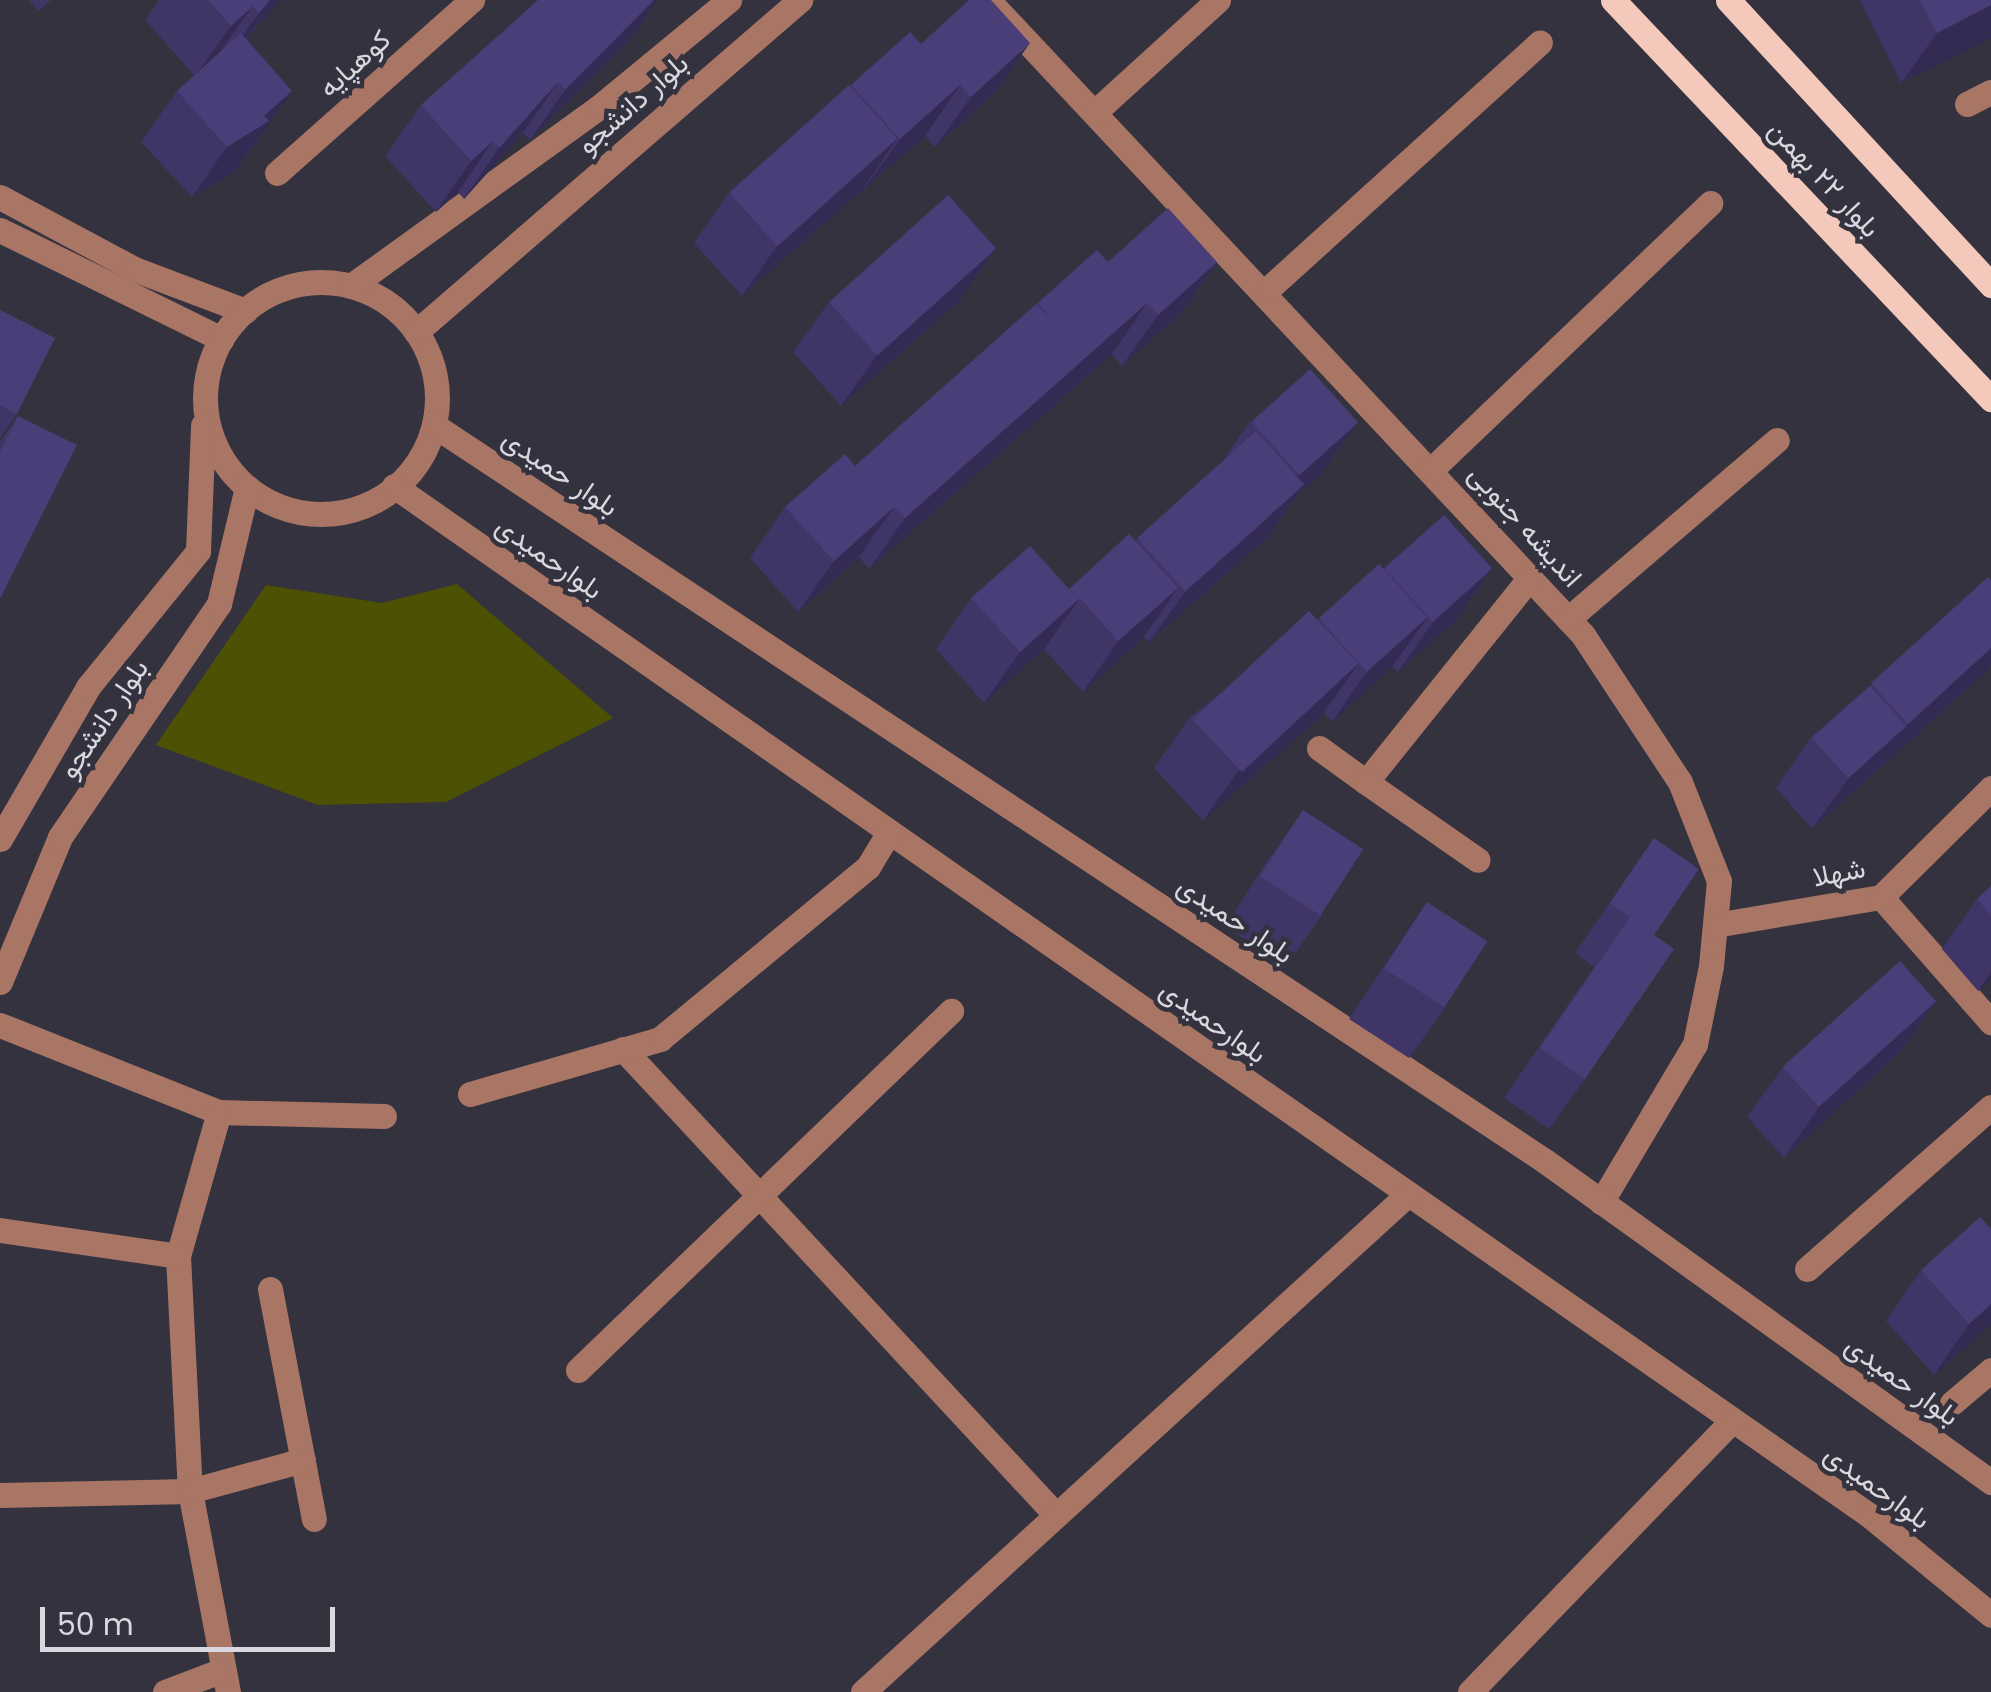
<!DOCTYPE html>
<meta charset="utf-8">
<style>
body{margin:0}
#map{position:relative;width:1991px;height:1692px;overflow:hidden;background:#33323e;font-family:Poppins,Vazirmatn,sans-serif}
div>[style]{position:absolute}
.green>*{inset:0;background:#4c5104}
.minor>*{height:25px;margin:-12.5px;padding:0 12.5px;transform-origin:12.5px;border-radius:12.5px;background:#a97565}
.minor>.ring{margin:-12.5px;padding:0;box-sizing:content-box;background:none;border:25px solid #a97565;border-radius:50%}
.major>*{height:25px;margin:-12.5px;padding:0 12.5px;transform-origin:12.5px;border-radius:12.5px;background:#f4c9bb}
.wall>*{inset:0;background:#403567}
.shaded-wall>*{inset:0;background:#342b54}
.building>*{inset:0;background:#4a3e78;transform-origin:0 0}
span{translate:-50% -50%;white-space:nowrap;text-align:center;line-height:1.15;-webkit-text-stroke:9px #33323e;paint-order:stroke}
.street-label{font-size:28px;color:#d9d8e0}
.scale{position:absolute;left:40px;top:1607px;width:295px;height:45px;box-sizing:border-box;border:5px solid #d9d8e0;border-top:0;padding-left:12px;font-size:30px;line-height:35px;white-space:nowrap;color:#d9d8e0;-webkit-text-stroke:8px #33323e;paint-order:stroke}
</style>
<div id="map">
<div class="green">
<i style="clip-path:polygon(457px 584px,613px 718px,446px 802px,318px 805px,156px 745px,266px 585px,382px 603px)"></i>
</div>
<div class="minor">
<i style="left:988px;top:0;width:870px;rotate:46.86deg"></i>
<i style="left:1583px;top:635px;width:176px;rotate:56.6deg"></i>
<i style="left:1680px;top:782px;width:106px;rotate:68.5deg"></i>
<i style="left:1719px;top:881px;width:85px;rotate:95.4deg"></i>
<i style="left:1711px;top:966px;width:80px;rotate:101.6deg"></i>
<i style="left:1695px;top:1044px;width:184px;rotate:120.7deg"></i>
<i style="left:1967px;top:104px;width:27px;rotate:-27deg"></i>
<i style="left:1096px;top:111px;width:165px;rotate:-42.3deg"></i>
<i style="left:277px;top:173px;width:261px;rotate:-41.6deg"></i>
<i style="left:0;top:197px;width:152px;rotate:28.2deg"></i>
<i style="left:134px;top:269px;width:119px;rotate:20.7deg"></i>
<i style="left:0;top:230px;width:247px;rotate:26.2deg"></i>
<i class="ring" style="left:205px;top:282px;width:207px;height:207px"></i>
<i style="left:351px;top:286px;width:304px;rotate:-35.8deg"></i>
<i style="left:598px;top:108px;width:170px;rotate:-39.5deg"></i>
<i style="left:1268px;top:289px;width:367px;rotate:-42.2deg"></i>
<i style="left:416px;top:332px;width:508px;rotate:-40.85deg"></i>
<i style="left:435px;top:426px;width:1331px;rotate:33.51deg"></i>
<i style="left:1545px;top:1161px;width:550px;rotate:35.74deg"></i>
<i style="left:1432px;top:469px;width:385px;rotate:-43.7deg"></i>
<i style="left:394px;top:486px;width:1798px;rotate:34.9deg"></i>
<i style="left:1869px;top:1515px;width:158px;rotate:39.3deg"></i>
<i style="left:1568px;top:619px;width:275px;rotate:-40.6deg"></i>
<i style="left:1319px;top:748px;width:58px;rotate:35.9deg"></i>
<i style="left:1366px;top:782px;width:263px;rotate:-51.3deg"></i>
<i style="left:1366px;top:782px;width:136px;rotate:34.9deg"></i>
<i style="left:0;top:839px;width:176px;rotate:-59.9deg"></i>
<i style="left:88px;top:687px;width:175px;rotate:-51deg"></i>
<i style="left:198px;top:551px;width:126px;rotate:-87.7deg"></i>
<i style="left:1881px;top:897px;width:167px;rotate:48.7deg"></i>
<i style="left:1715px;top:925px;width:168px;rotate:-9.6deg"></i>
<i style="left:1881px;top:897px;width:155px;rotate:-44.7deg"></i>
<i style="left:0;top:982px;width:157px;rotate:-67.5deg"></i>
<i style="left:60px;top:837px;width:282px;rotate:-55.7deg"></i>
<i style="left:219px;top:604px;width:120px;rotate:-76.5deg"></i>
<i style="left:0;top:1025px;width:236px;rotate:21.7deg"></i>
<i style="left:219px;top:1112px;width:165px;rotate:1.4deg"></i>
<i style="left:623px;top:1049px;width:636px;rotate:47.1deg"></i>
<i style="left:470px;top:1094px;width:198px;rotate:-16.1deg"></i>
<i style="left:660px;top:1039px;width:270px;rotate:-39.6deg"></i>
<i style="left:868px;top:867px;width:41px;rotate:-59deg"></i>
<i style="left:219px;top:1112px;width:150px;rotate:105.9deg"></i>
<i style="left:178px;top:1256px;width:235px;rotate:87.1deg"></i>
<i style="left:190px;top:1491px;width:205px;rotate:79.3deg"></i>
<i style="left:0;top:1230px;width:180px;rotate:8.3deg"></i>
<i style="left:1807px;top:1269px;width:245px;rotate:-41.4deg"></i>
<i style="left:270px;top:1289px;width:234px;rotate:79.2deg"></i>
<i style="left:578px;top:1370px;width:518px;rotate:-43.9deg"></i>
<i style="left:1952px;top:1403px;width:51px;rotate:-40.2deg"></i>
<i style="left:0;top:1495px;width:190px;rotate:-1.2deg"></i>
<i style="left:190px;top:1491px;width:117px;rotate:-15.3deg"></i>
<i style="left:165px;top:1692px;width:59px;rotate:-20.9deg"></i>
<i style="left:863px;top:1692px;width:738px;rotate:-42.42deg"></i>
<i style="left:1470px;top:1692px;width:377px;rotate:-46deg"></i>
</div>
<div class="major">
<i style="left:1613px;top:0;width:550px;rotate:46.55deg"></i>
<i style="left:1728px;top:0;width:388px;rotate:47.3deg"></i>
</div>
<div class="wall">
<i style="clip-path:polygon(28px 0,51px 0,39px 11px)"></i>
<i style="clip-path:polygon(159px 0,280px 0,246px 39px,257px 141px,234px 172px,192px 197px,141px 142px,177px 91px,194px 75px,145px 20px)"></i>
<i style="clip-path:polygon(538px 0,658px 0,631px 38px,530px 140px,523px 133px,464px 199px,458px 192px,436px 212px,385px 156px,421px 105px)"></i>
<i style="clip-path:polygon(1860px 0,1991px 0,1901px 83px)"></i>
<i style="clip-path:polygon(910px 32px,921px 44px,994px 94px,935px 147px,925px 136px,864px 189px,863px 188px,742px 296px,694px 243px,729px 192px,850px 87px)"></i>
<i style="clip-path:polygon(1097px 250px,1108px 262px,1217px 262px,1182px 312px,1122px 366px,1112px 354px,869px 569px,859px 557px,798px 612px,750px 558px,785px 507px,855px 466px)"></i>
<i style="clip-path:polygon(961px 299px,841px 406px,793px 352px,829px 302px)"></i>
<i style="clip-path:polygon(0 310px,17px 414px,0 438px)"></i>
<i style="clip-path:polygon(18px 416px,0 599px,0 442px)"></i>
<i style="clip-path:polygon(1250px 421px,1322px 473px,1297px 495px,1269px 536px,1149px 642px,1144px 637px,1083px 692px,1044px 649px,984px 703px,936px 649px,971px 598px,1069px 589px,1135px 541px,1222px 462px)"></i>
<i style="clip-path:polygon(1444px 515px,1492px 568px,1457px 619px,1398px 672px,1392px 666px,1332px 722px,1324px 712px,1203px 821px,1154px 768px,1190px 717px,1383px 569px)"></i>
<i style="clip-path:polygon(1991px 580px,1991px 665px,1989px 669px,1812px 829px,1776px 788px,1811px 737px)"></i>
<i style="clip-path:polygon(1303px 810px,1321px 916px,1286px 967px,1225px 927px,1268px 860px)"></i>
<i style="clip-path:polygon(1654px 838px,1654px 935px,1585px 1079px,1549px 1129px,1504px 1098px,1594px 967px,1575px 953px)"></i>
<i style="clip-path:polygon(1991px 886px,1991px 979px,1978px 991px,1942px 949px,1977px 899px)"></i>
<i style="clip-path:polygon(1427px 902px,1445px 1008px,1409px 1058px,1349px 1019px)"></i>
<i style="clip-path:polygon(1936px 1001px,1900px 1052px,1784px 1158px,1747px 1117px,1783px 1067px)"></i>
<i style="clip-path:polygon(1991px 1229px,1991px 1324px,1934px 1375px,1886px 1321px,1921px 1270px)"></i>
</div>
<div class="shaded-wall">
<i style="clip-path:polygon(270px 0,280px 0,223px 63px,259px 13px)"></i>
<i style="clip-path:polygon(654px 0,658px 0,631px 38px,530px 140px,565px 90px)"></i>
<i style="clip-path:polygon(1991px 5px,1991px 38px,1901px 83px,1937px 33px)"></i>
<i style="clip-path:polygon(253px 6px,217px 56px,195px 76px,231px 26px)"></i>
<i style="clip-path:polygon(1030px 43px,994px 94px,935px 147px,971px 97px)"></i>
<i style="clip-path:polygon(558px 82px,523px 133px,464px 199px,499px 148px)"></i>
<i style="clip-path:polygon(960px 85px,925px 136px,864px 189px,900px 139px)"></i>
<i style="clip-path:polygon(292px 91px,234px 172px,192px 197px,227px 147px)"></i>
<i style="clip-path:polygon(897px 139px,862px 190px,742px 296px,777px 246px)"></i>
<i style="clip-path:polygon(493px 141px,458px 192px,436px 212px,471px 161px)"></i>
<i style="clip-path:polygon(996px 248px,961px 299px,841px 406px,877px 355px)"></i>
<i style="clip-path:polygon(1217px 262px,1182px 312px,1122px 366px,1158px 315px)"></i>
<i style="clip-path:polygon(1147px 303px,1112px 354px,869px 569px,905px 518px)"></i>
<i style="clip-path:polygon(1358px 422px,1322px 473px,1297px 495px,1269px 536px,1149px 642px,1185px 592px,1271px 515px,1298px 475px)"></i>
<i style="clip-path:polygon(894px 507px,859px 557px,798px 612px,834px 561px)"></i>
<i style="clip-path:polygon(1492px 568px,1457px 619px,1398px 672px,1433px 622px)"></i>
<i style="clip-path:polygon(1178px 588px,1142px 639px,1083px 692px,1118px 641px)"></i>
<i style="clip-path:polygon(1080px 598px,1044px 649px,984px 703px,1020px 652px)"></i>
<i style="clip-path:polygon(1427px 618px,1391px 668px,1332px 722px,1367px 671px)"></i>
<i style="clip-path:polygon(1991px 648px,1991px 665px,1989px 669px,1812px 829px,1848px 779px)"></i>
<i style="clip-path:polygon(1358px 664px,1322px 715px,1203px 821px,1238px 771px)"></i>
<i style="clip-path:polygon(1991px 972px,1991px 979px,1978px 991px)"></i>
<i style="clip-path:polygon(1936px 1001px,1900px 1052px,1784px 1158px,1819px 1107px)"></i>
<i style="clip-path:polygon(1991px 1304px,1991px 1324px,1934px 1375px,1969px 1324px)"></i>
</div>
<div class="building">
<i style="clip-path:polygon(208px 0,270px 0,259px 13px,253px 6px,231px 26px)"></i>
<i style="clip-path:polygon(538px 0,654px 0,565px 90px,558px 82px,499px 148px,493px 141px,471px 161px,421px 105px)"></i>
<i style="clip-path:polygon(969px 0,991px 0,1030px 43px,971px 97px,960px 85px,900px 139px,851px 85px,910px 32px,921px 44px)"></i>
<i style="clip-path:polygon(1920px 0,1991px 0,1991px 5px,1937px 33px)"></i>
<i style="clip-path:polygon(241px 33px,292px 91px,264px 116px,269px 121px,227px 147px,177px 91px)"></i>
<i style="left:849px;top:85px;width:72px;height:161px;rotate:48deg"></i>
<i style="left:948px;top:195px;width:72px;height:160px;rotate:48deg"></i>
<i style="clip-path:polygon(1168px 208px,1217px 262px,1158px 315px,1147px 303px,905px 518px,894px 507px,834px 561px,785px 507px,845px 454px,855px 466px,1036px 304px,1053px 322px,1038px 303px,1097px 250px,1108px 262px)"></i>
<i style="clip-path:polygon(0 310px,55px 338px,17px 414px,0 405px)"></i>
<i style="left:1310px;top:369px;width:72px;height:79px;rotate:48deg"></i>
<i style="clip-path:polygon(18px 416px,77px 445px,0 599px,0 452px)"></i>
<i style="left:1256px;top:431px;width:72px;height:160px;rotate:48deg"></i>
<i style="left:1444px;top:515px;width:72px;height:80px;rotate:48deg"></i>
<i style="clip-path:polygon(1129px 534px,1178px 588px,1118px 641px,1080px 598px,1020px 652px,971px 598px,1030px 546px,1069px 589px)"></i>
<i style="left:1379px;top:564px;width:72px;height:81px;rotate:48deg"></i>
<i style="clip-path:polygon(1988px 577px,1991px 580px,1991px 648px,1908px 724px,1871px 683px)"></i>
<i style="left:1309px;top:611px;width:72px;height:159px;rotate:47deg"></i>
<i style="left:1870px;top:686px;width:54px;height:78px;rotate:48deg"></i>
<i style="left:1303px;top:810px;width:72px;height:79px;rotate:33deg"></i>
<i style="clip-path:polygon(1654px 838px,1699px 869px,1654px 935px,1674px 949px,1585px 1079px,1540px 1048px,1630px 917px,1610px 903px)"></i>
<i style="clip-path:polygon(1991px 886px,1991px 915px,1977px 899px)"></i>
<i style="left:1427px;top:902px;width:72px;height:79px;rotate:33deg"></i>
<i style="left:1900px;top:961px;width:54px;height:158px;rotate:48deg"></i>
<i style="clip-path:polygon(1980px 1217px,1991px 1229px,1991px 1304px,1969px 1324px,1921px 1270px)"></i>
</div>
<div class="street-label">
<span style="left:355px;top:64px;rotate:-42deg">کوهپایه</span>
<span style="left:633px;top:104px;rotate:-41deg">بلوار دانشجو</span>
<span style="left:1824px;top:179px;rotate:47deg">بلوار ۲۲ بهمن</span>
<span style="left:560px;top:473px;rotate:34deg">بلوار حمیدی</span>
<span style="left:1525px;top:526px;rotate:48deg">اندیشه جنوبی</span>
<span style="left:549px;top:558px;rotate:35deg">بلوارحمیدی</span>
<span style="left:104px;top:719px;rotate:-56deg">بلوار دانشجو</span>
<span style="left:1839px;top:873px;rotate:-11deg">شهلا</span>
<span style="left:1235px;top:920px;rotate:34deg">بلوار حمیدی</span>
<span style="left:1213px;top:1022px;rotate:35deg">بلوارحمیدی</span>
<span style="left:1902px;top:1381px;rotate:36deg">بلوار حمیدی</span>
<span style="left:1877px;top:1487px;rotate:36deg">بلوارحمیدی</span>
</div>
<div class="scale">50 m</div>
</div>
